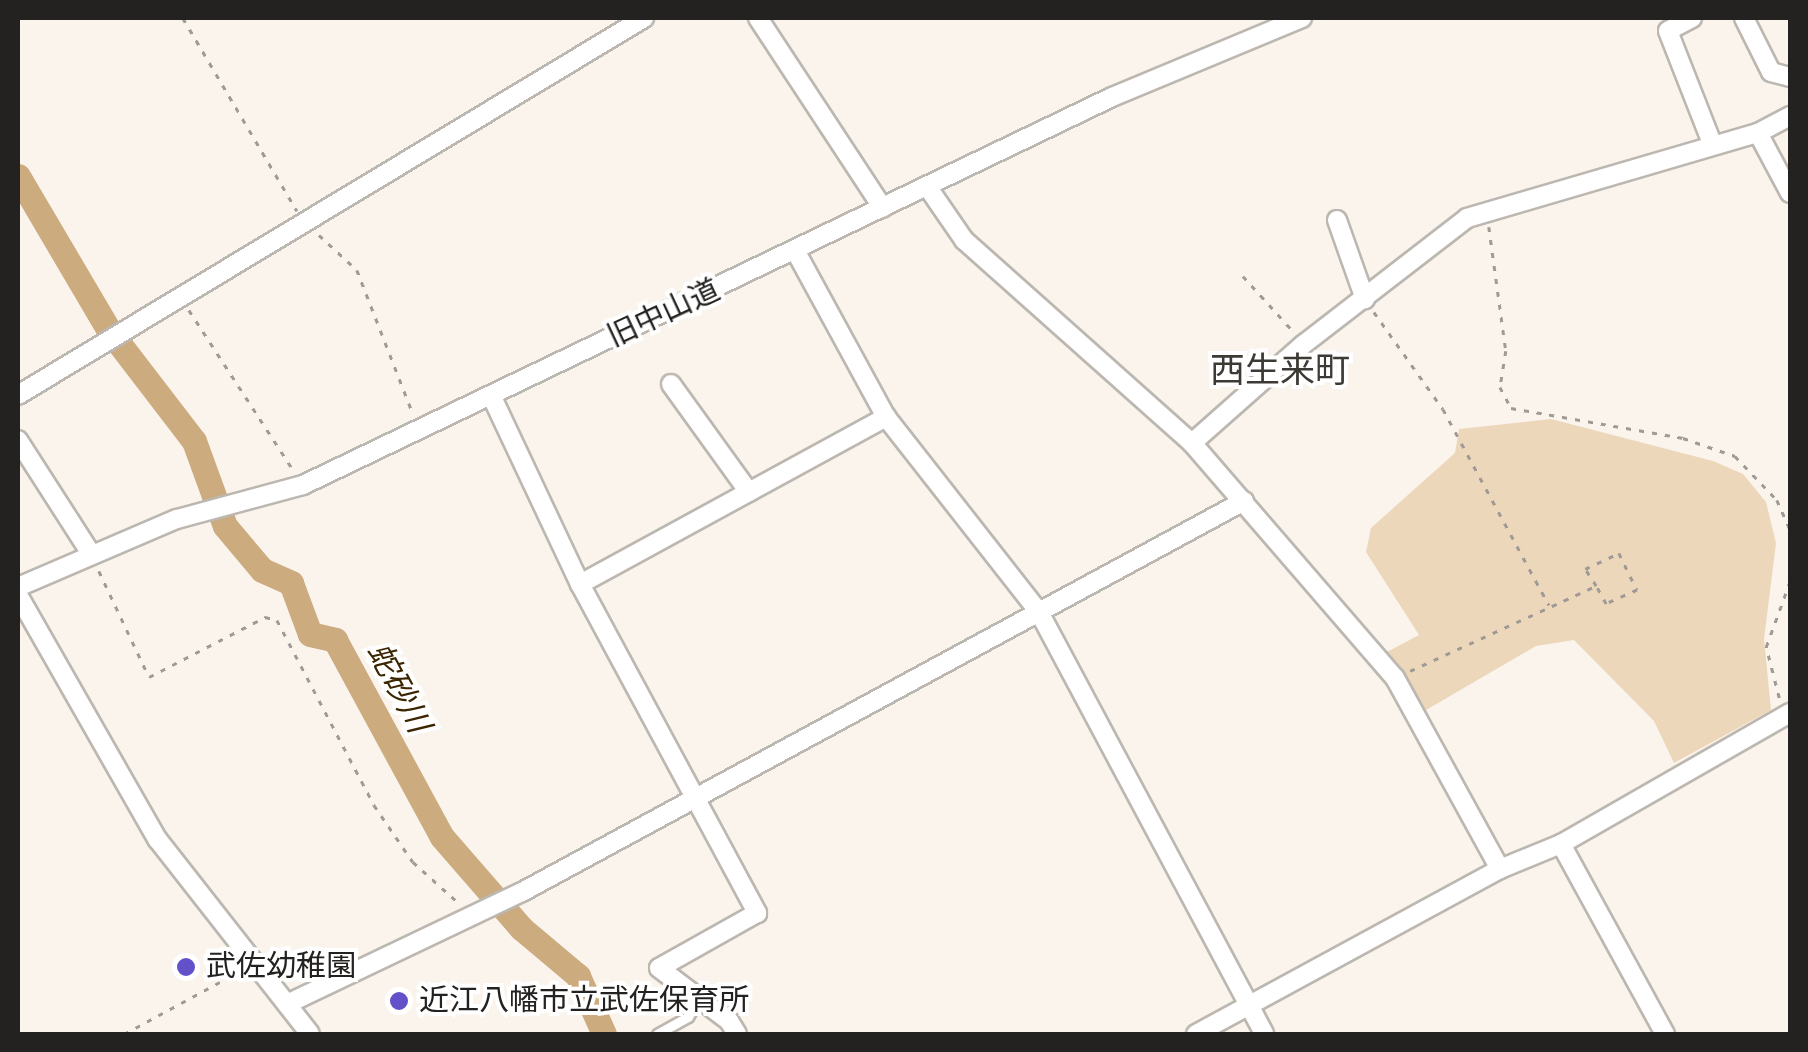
<!DOCTYPE html>
<meta charset="utf-8">
<style>
body{margin:0}
#map{position:relative;width:1808px;height:1052px;overflow:hidden;background:#faf4ed;font-family:"Alegreya Sans","Noto Sans JP",sans-serif}
div>[style]{position:absolute}
.green>*{inset:0;background:#ecd7bb}
.river>*{height:25px;margin:-12.5px;padding:0 12.5px;transform-origin:12.5px;border-radius:12.5px;background:#ccab7f}
.path>*{height:2.5px;margin-top:-1.25px;transform-origin:0;background:repeating-linear-gradient(90deg,#9f9a95 0 5px,transparent 0 13px)}
.roads{filter:drop-shadow(2px 0 #bcb7b0) drop-shadow(-2px 0 #bcb7b0) drop-shadow(0 2px #bcb7b0) drop-shadow(0 -2px #bcb7b0)}
.service>*{height:9px;margin:-4.5px;padding:0 4.5px;transform-origin:4.5px;border-radius:4.5px;background:#fff}
.minor>*{height:18px;margin:-9px;padding:0 9px;transform-origin:9px;border-radius:9px;background:#fff}
.dots>*{width:28px;height:28px;translate:-50% -50%;box-sizing:border-box;border:5px solid #fff;border-radius:50%}
span{translate:-50% -50%;white-space:nowrap;text-align:center;line-height:1.15;-webkit-text-stroke:8px #fff;paint-order:stroke}
.street-label{font-size:30px;color:#242220}
.poi-label{font-size:30px;color:#242220}
.left{translate:0 -50%;text-align:left}
.water-label{font-size:32px;color:#3c2601;font-style:italic}
.quarter-label{font-size:35px;color:#3d3934}
.frame{position:absolute;inset:0;border:20px solid #242220;pointer-events:none}
</style>
<div id="map">
<div class="green">
<i style="clip-path:polygon(1551px 419px,1713px 461px,1743px 474px,1766px 502px,1776px 543px,1764px 639px,1771px 710px,1674px 763px,1654px 721px,1574px 640px,1536px 646px,1421px 713px,1383px 654px,1419px 635px,1366px 552px,1371px 528px,1455px 453px,1459px 429px)"></i>
</div>
<div class="river">
<i style="left:18px;top:176px;width:178px;rotate:59.5deg"></i>
<i style="left:108px;top:329px;width:141px;rotate:52.5deg"></i>
<i style="left:194px;top:441px;width:90px;rotate:70deg"></i>
<i style="left:225px;top:526px;width:57px;rotate:49.9deg"></i>
<i style="left:262px;top:570px;width:32px;rotate:24deg"></i>
<i style="left:291px;top:583px;width:54px;rotate:69.6deg"></i>
<i style="left:310px;top:634px;width:26px;rotate:13deg"></i>
<i style="left:335px;top:640px;width:224px;rotate:61.5deg"></i>
<i style="left:442px;top:837px;width:121px;rotate:49deg"></i>
<i style="left:521px;top:928px;width:75px;rotate:40.1deg"></i>
<i style="left:578px;top:976px;width:64px;rotate:65.9deg"></i>
</div>
<div class="path">
<i style="left:183px;top:18px;width:224px;rotate:59.4deg"></i>
<i style="left:1489px;top:227px;width:125px;rotate:82.2deg"></i>
<i style="left:1506px;top:351px;width:36px;rotate:99deg"></i>
<i style="left:1500px;top:387px;width:24px;rotate:62deg"></i>
<i style="left:1511px;top:408px;width:175px;rotate:9.9deg"></i>
<i style="left:1683px;top:438px;width:55px;rotate:19.1deg"></i>
<i style="left:1735px;top:456px;width:61px;rotate:46.3deg"></i>
<i style="left:1777px;top:500px;width:32px;rotate:66deg"></i>
<i style="left:319px;top:235px;width:52px;rotate:42.6deg"></i>
<i style="left:357px;top:270px;width:155px;rotate:68.7deg"></i>
<i style="left:1243px;top:276px;width:74px;rotate:47.7deg"></i>
<i style="left:189px;top:310px;width:192px;rotate:56.9deg"></i>
<i style="left:1374px;top:312px;width:119px;rotate:54.6deg"></i>
<i style="left:1443px;top:409px;width:223px;rotate:61.6deg"></i>
<i style="left:99px;top:571px;width:117px;rotate:64.7deg"></i>
<i style="left:149px;top:677px;width:131px;rotate:-27.3deg"></i>
<i style="left:265px;top:617px;width:12px;rotate:14deg"></i>
<i style="left:277px;top:620px;width:209px;rotate:62.3deg"></i>
<i style="left:374px;top:805px;width:69px;rotate:55.6deg"></i>
<i style="left:413px;top:862px;width:64px;rotate:41.9deg"></i>
<i style="left:1410px;top:671px;width:205px;rotate:-24.6deg"></i>
<i style="left:1596px;top:586px;width:20px;rotate:-123deg"></i>
<i style="left:1585px;top:569px;width:38px;rotate:-25deg"></i>
<i style="left:1619px;top:553px;width:41px;rotate:64.1deg"></i>
<i style="left:1637px;top:590px;width:34px;rotate:156deg"></i>
<i style="left:1606px;top:604px;width:21px;rotate:-119deg"></i>
<i style="left:1779px;top:698px;width:53px;rotate:-104.3deg"></i>
<i style="left:1766px;top:647px;width:70px;rotate:-70deg"></i>
<i style="left:124px;top:1034px;width:132px;rotate:-28.5deg"></i>
</div>
<div class="roads">
<div class="service">
<i style="left:657px;top:1034px;width:35px;rotate:-29deg"></i>
<i style="left:688px;top:1017px;width:22px;rotate:-60deg"></i>
</div>
<div class="minor">
<i style="left:758px;top:18px;width:227px;rotate:56.7deg"></i>
<i style="left:1692px;top:18px;width:27px;rotate:152deg"></i>
<i style="left:1668px;top:31px;width:120px;rotate:68.6deg"></i>
<i style="left:1744px;top:18px;width:60px;rotate:63.4deg"></i>
<i style="left:1771px;top:72px;width:20px;rotate:15deg"></i>
<i style="left:1758px;top:133px;width:68px;rotate:61.9deg"></i>
<i style="left:929px;top:189px;width:62px;rotate:55.5deg"></i>
<i style="left:964px;top:240px;width:305px;rotate:41.7deg"></i>
<i style="left:1192px;top:443px;width:311px;rotate:49.2deg"></i>
<i style="left:1395px;top:678px;width:218px;rotate:61.2deg"></i>
<i style="left:1337px;top:220px;width:84px;rotate:70.5deg"></i>
<i style="left:796px;top:252px;width:188px;rotate:61.4deg"></i>
<i style="left:886px;top:417px;width:248px;rotate:51.9deg"></i>
<i style="left:1039px;top:612px;width:478px;rotate:61.9deg"></i>
<i style="left:671px;top:384px;width:133px;rotate:54.2deg"></i>
<i style="left:18px;top:395px;width:731px;rotate:-31.06deg"></i>
<i style="left:491px;top:395px;width:209px;rotate:64.8deg"></i>
<i style="left:580px;top:584px;width:374px;rotate:61.7deg"></i>
<i style="left:757px;top:913px;width:112px;rotate:150.7deg"></i>
<i style="left:659px;top:968px;width:88px;rotate:37.1deg"></i>
<i style="left:729px;top:1021px;width:15px;rotate:58deg"></i>
<i style="left:18px;top:440px;width:133px;rotate:57.3deg"></i>
<i style="left:1192px;top:443px;width:149px;rotate:-41.5deg"></i>
<i style="left:1304px;top:344px;width:206px;rotate:-37.7deg"></i>
<i style="left:1467px;top:218px;width:303px;rotate:-16.3deg"></i>
<i style="left:1758px;top:133px;width:36px;rotate:-28deg"></i>
<i style="left:580px;top:584px;width:349px;rotate:-28.6deg"></i>
<i style="left:18px;top:587px;width:173px;rotate:-23.2deg"></i>
<i style="left:177px;top:519px;width:131px;rotate:-15.1deg"></i>
<i style="left:303px;top:485px;width:897px;rotate:-25.62deg"></i>
<i style="left:1112px;top:97px;width:206px;rotate:-22.6deg"></i>
<i style="left:18px;top:595px;width:282px;rotate:60.3deg"></i>
<i style="left:158px;top:840px;width:246px;rotate:51.9deg"></i>
<i style="left:1561px;top:844px;width:217px;rotate:61.3deg"></i>
<i style="left:287px;top:1004px;width:260px;rotate:-25.5deg"></i>
<i style="left:522px;top:892px;width:821px;rotate:-28.44deg"></i>
<i style="left:1196px;top:1034px;width:346px;rotate:-28.5deg"></i>
<i style="left:1500px;top:869px;width:66px;rotate:-22.3deg"></i>
<i style="left:1561px;top:844px;width:264px;rotate:-29.8deg"></i>
</div>
</div>
<div class="dots">
<i style="left:186px;top:967px;background:#6251c9"></i>
<i style="left:399px;top:1001px;background:#6251c9"></i>
</div>
<div class="street-label">
<span style="left:664px;top:314px;rotate:-25deg">旧中山道</span>
</div>
<div class="poi-label">
<span class="left" style="left:206px;top:967px">武佐幼稚園</span>
<span class="left" style="left:419px;top:1001px">近江八幡市立武佐保育所</span>
</div>
<div class="water-label">
<span style="left:398px;top:688px;rotate:62deg">蛇砂川</span>
</div>
<div class="quarter-label">
<span style="left:1280px;top:372px">西生来町</span>
</div>
<div class="frame"></div>
</div>
